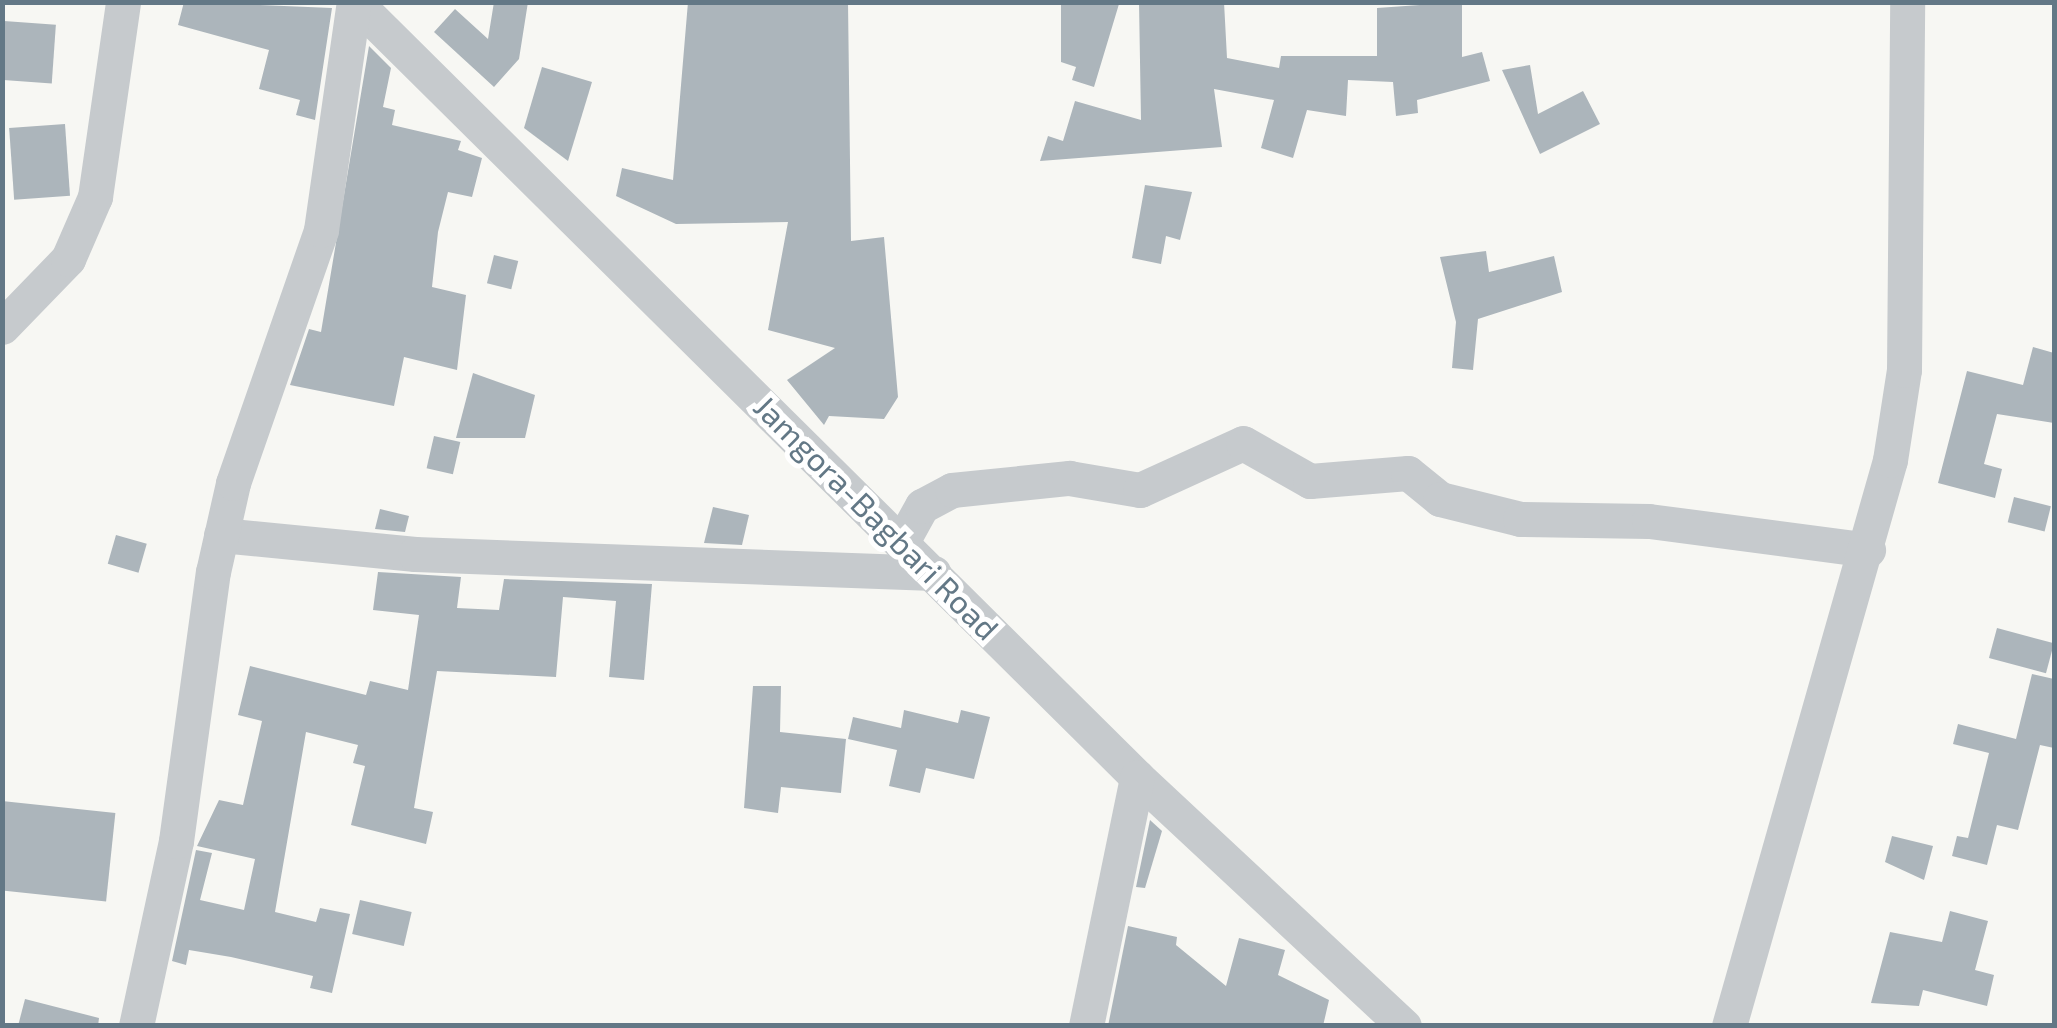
<!DOCTYPE html>
<style>
body{margin:0}
#map{position:relative;width:2057px;height:1028px;overflow:hidden;background:#f7f7f3;font-family:"Exo 2",sans-serif}
div>[style]{position:absolute}
.building>*{inset:0;background:#acb5bb;transform-origin:0 0}
.minor>*{height:35px;margin:-17.5px;padding:0 17.5px;transform-origin:17.5px;border-radius:17.5px;background:#c6cacd}
span{translate:-50% -50%;white-space:nowrap;text-align:center;line-height:1.15;-webkit-text-stroke:10px #fff;paint-order:stroke}
.street-label{font-size:32px;color:#637886}
.frame{position:absolute;inset:0;border:5px solid #637886;pointer-events:none}
</style>
<div id="map">
<div class="building">
<i style="clip-path:polygon(184px 2px,332px 8px,315px 120px,296px 115px,300px 100px,259px 89px,269px 50px,178px 25px)"></i>
<i style="clip-path:polygon(494px 2px,528px 2px,519px 59px,494px 87px,434px 32px,455px 9px,488px 39px)"></i>
<i style="clip-path:polygon(688px 2px,848px 2px,851px 241px,884px 237px,898px 397px,884px 419px,829px 416px,824px 425px,787px 380px,835px 348px,768px 330px,788px 222px,676px 224px,616px 196px,622px 168px,673px 180px)"></i>
<i style="clip-path:polygon(1139px 2px,1224px 2px,1227px 58px,1279px 68px,1281px 56px,1377px 56px,1377px 8px,1462px 2px,1462px 57px,1482px 52px,1490px 81px,1417px 100px,1418px 113px,1396px 116px,1393px 82px,1348px 80px,1346px 116px,1307px 110px,1293px 158px,1261px 148px,1274px 100px,1214px 89px,1222px 147px,1040px 161px,1048px 136px,1063px 141px,1075px 101px,1141px 120px)"></i>
<i style="clip-path:polygon(1061px 3px,1119px 4px,1094px 87px,1072px 80px,1076px 67px,1061px 62px)"></i>
<i style="left:4px;top:21px;width:52px;height:59px;rotate:4deg"></i>
<i style="clip-path:polygon(369px 46px,391px 68px,383px 107px,395px 110px,392px 125px,461px 141px,458px 150px,482px 158px,472px 197px,448px 192px,438px 232px,432px 287px,466px 295px,457px 370px,404px 357px,394px 406px,290px 385px,309px 329px,321px 332px)"></i>
<i style="clip-path:polygon(1530px 65px,1538px 114px,1583px 91px,1600px 124px,1540px 154px,1502px 70px)"></i>
<i style="clip-path:polygon(542px 67px,592px 82px,568px 161px,524px 128px)"></i>
<i style="left:65px;top:124px;width:72px;height:56px;rotate:86deg"></i>
<i style="clip-path:polygon(1145px 185px,1192px 192px,1180px 240px,1166px 236px,1161px 264px,1132px 258px)"></i>
<i style="clip-path:polygon(1486px 251px,1489px 272px,1554px 256px,1562px 292px,1478px 319px,1473px 370px,1452px 368px,1456px 322px,1440px 257px)"></i>
<i style="left:494px;top:255px;width:25px;height:29px;rotate:14deg"></i>
<i style="clip-path:polygon(2033px 347px,2054px 353px,2054px 423px,1997px 414px,1984px 464px,2002px 469px,1995px 498px,1938px 483px,1967px 371px,2023px 385px)"></i>
<i style="clip-path:polygon(473px 373px,535px 395px,525px 438px,456px 438px)"></i>
<i style="left:434px;top:436px;width:27px;height:33px;rotate:13deg"></i>
<i style="left:2014px;top:497px;width:38px;height:26px;rotate:14deg"></i>
<i style="clip-path:polygon(713px 507px,749px 515px,742px 545px,704px 543px)"></i>
<i style="clip-path:polygon(380px 509px,409px 516px,405px 532px,375px 529px)"></i>
<i style="left:116px;top:535px;width:32px;height:30px;rotate:16deg"></i>
<i style="clip-path:polygon(378px 572px,461px 577px,457px 608px,499px 610px,504px 579px,652px 584px,644px 680px,609px 677px,616px 601px,563px 597px,556px 677px,437px 671px,414px 808px,433px 812px,426px 844px,351px 825px,365px 766px,353px 763px,358px 745px,306px 732px,275px 912px,316px 922px,320px 908px,350px 914px,332px 993px,310px 988px,313px 976px,231px 957px,189px 950px,186px 965px,172px 961px,196px 850px,212px 853px,200px 900px,244px 910px,255px 859px,197px 846px,219px 800px,243px 805px,262px 721px,238px 715px,250px 666px,366px 695px,370px 681px,408px 690px,419px 615px,373px 610px)"></i>
<i style="left:1997px;top:628px;width:59px;height:31px;rotate:15deg"></i>
<i style="clip-path:polygon(2032px 674px,2054px 679px,2054px 748px,2040px 745px,2018px 830px,1997px 825px,1987px 865px,1952px 856px,1957px 836px,1968px 838px,1989px 753px,1953px 744px,1958px 724px,2016px 739px)"></i>
<i style="clip-path:polygon(753px 686px,781px 686px,780px 732px,846px 739px,841px 793px,781px 787px,778px 813px,744px 808px)"></i>
<i style="clip-path:polygon(904px 710px,958px 723px,961px 710px,990px 717px,974px 779px,926px 768px,920px 793px,889px 786px,897px 750px,848px 739px,853px 717px,901px 728px)"></i>
<i style="left:2px;top:801px;width:114px;height:89px;rotate:6deg"></i>
<i style="clip-path:polygon(1150px 820px,1162px 831px,1145px 888px,1136px 887px)"></i>
<i style="clip-path:polygon(1892px 836px,1933px 846px,1924px 880px,1885px 862px)"></i>
<i style="left:360px;top:900px;width:53px;height:35px;rotate:13deg"></i>
<i style="clip-path:polygon(1950px 911px,1988px 921px,1975px 970px,1994px 975px,1987px 1006px,1923px 990px,1919px 1006px,1871px 1003px,1890px 932px,1942px 942px)"></i>
<i style="clip-path:polygon(1128px 926px,1177px 937px,1176px 945px,1226px 986px,1239px 938px,1285px 950px,1278px 975px,1329px 1000px,1323px 1026px,1108px 1026px)"></i>
<i style="clip-path:polygon(25px 999px,99px 1018px,98px 1026px,18px 1026px)"></i>
</div>
<div class="minor">
<i style="left:355px;top:2px;width:1101px;rotate:44.74deg"></i>
<i style="left:1137px;top:777px;width:365px;rotate:43deg"></i>
<i style="left:2px;top:327px;width:95px;rotate:-45.9deg"></i>
<i style="left:68px;top:259px;width:68px;rotate:-66.5deg"></i>
<i style="left:95px;top:197px;width:197px;rotate:-81.8deg"></i>
<i style="left:221px;top:535px;width:195px;rotate:5.6deg"></i>
<i style="left:415px;top:554px;width:519px;rotate:2.1deg"></i>
<i style="left:903px;top:540px;width:39px;rotate:-61deg"></i>
<i style="left:922px;top:506px;width:34px;rotate:-28deg"></i>
<i style="left:952px;top:490px;width:118px;rotate:-5.9deg"></i>
<i style="left:1069px;top:478px;width:72px;rotate:9.6deg"></i>
<i style="left:1140px;top:490px;width:113px;rotate:-24.5deg"></i>
<i style="left:1243px;top:443px;width:77px;rotate:29.6deg"></i>
<i style="left:1310px;top:481px;width:98px;rotate:-4.7deg"></i>
<i style="left:1408px;top:473px;width:41px;rotate:39.1deg"></i>
<i style="left:1440px;top:499px;width:82px;rotate:14deg"></i>
<i style="left:1520px;top:519px;width:129px;rotate:0.9deg"></i>
<i style="left:1649px;top:521px;width:221px;rotate:7.5deg"></i>
<i style="left:136px;top:1026px;width:189px;rotate:-77.8deg"></i>
<i style="left:176px;top:841px;width:272px;rotate:-82.2deg"></i>
<i style="left:213px;top:572px;width:91px;rotate:-77.3deg"></i>
<i style="left:233px;top:483px;width:268px;rotate:-70.8deg"></i>
<i style="left:321px;top:230px;width:230px;rotate:-81.8deg"></i>
<i style="left:1086px;top:1026px;width:254px;rotate:-78.4deg"></i>
<i style="left:1729px;top:1026px;width:588px;rotate:-74.12deg"></i>
<i style="left:1890px;top:460px;width:91px;rotate:-81.2deg"></i>
<i style="left:1904px;top:370px;width:368px;rotate:-89.5deg"></i>
</div>
<div class="street-label">
<span style="left:877px;top:517px;rotate:45deg">Jamgora-Bagbari Road</span>
</div>
<div class="frame"></div>
</div>
